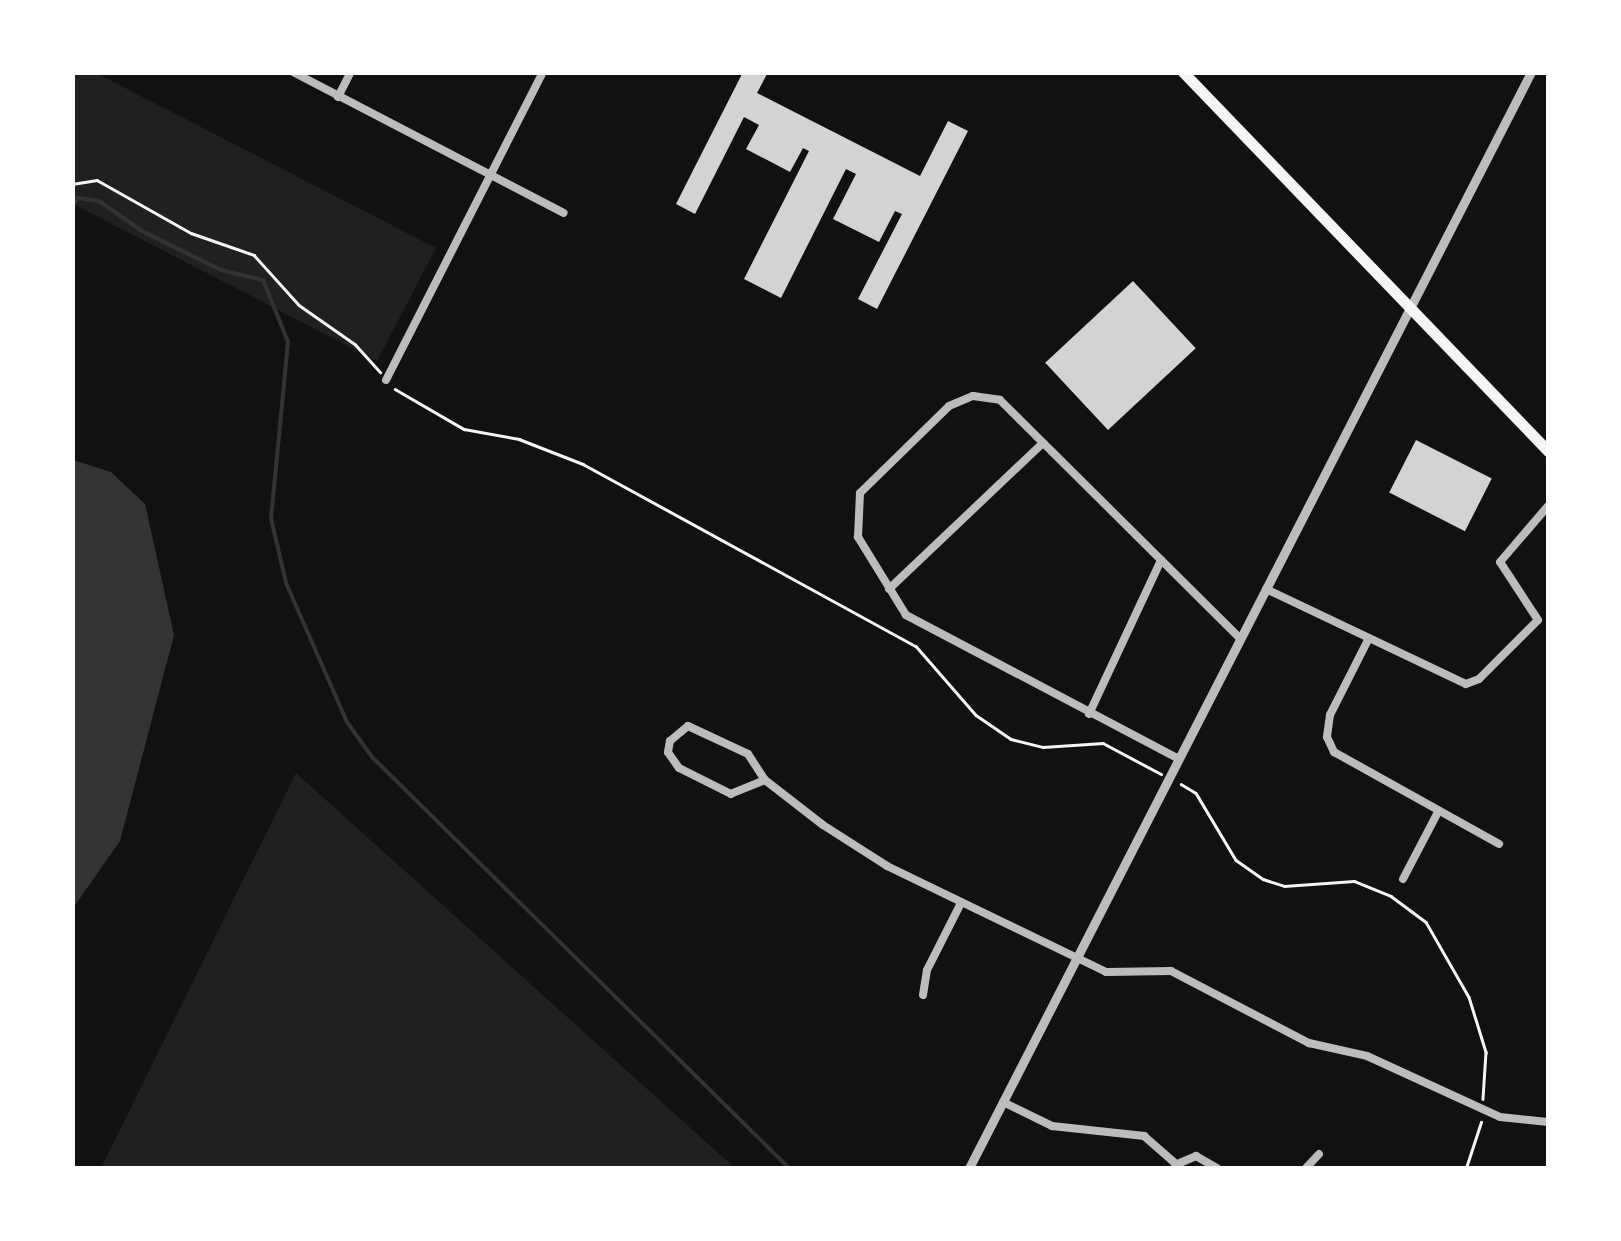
<!DOCTYPE html>
<style>
body{margin:0}
#map{position:relative;width:1621px;height:1241px;overflow:hidden;background:#111;font-family:Manrope,sans-serif}
div>[style]{position:absolute}
.green>*{inset:0;background:#202020}
.water>*{inset:0;background:#333}
.stream>*{height:4px;margin:-2px;padding:0 2px;transform-origin:2px;border-radius:2px;background:#333}
.building>*{inset:0;background:#d3d3d3;transform-origin:0 0}
.path>*{height:2.5px;margin:-1.25px;padding:0 1.25px;transform-origin:1.25px;border-radius:1.25px;background:#f5f5f5}
.minor>*{height:8px;margin:-4px;padding:0 4px;transform-origin:4px;border-radius:4px;background:#bcbcbc}
.tertiary>*{height:9px;margin:-4.5px;padding:0 4.5px;transform-origin:4.5px;border-radius:4.5px;background:#bcbcbc}
.primary>*{height:11px;margin:-5.5px;padding:0 5.5px;transform-origin:5.5px;border-radius:5.5px;background:#f5f5f5}
span{translate:-50% -50%;white-space:nowrap;text-align:center;line-height:1.15;-webkit-text-stroke:8px #fff;paint-order:stroke}
.frame{position:absolute;inset:0;border:75px solid #fff;pointer-events:none}
</style>
<div id="map">
<div class="green">
<i style="clip-path:polygon(72px 73px,96px 73px,436px 248px,377px 361px,73px 204px)"></i>
<i style="clip-path:polygon(296px 773px,735px 1168px,101px 1168px)"></i>
</div>
<div class="water">
<i style="clip-path:polygon(73px 460px,111px 472px,145px 504px,174px 635px,120px 841px,73px 908px)"></i>
</div>
<div class="stream">
<i style="left:72px;top:206px;width:10px;rotate:-53deg"></i>
<i style="left:78px;top:198px;width:21px;rotate:8deg"></i>
<i style="left:99px;top:201px;width:52px;rotate:34.9deg"></i>
<i style="left:142px;top:231px;width:88px;rotate:26.3deg"></i>
<i style="left:221px;top:270px;width:43px;rotate:13.4deg"></i>
<i style="left:263px;top:280px;width:67px;rotate:68deg"></i>
<i style="left:288px;top:342px;width:177px;rotate:95.5deg"></i>
<i style="left:271px;top:518px;width:67px;rotate:77deg"></i>
<i style="left:286px;top:583px;width:152px;rotate:66.3deg"></i>
<i style="left:347px;top:722px;width:43px;rotate:54.5deg"></i>
<i style="left:372px;top:757px;width:585px;rotate:44.58deg"></i>
</div>
<div class="building">
<i style="clip-path:polygon(743px 72px,768px 72px,757px 93px,920px 176px,948px 121px,968px 131px,877px 309px,858px 299px,902px 214px,895px 211px,879px 242px,833px 219px,856px 174px,846px 169px,781px 298px,744px 279px,809px 151px,803px 148px,790px 172px,746px 149px,759px 125px,744px 117px,695px 214px,676px 204px)"></i>
<i style="left:1133px;top:281px;width:92px;height:120px;rotate:47deg"></i>
<i style="left:1416px;top:440px;width:85px;height:59px;rotate:27deg"></i>
</div>
<div class="path">
<i style="left:72px;top:184px;width:25px;rotate:-9deg"></i>
<i style="left:97px;top:180px;width:108px;rotate:29.4deg"></i>
<i style="left:191px;top:233px;width:67px;rotate:19.2deg"></i>
<i style="left:254px;top:255px;width:67px;rotate:48deg"></i>
<i style="left:299px;top:305px;width:68px;rotate:34.9deg"></i>
<i style="left:355px;top:344px;width:38px;rotate:48deg"></i>
<i style="left:395px;top:389px;width:80px;rotate:30.1deg"></i>
<i style="left:464px;top:429px;width:56px;rotate:10.3deg"></i>
<i style="left:519px;top:439px;width:69px;rotate:21.3deg"></i>
<i style="left:583px;top:464px;width:379px;rotate:28.7deg"></i>
<i style="left:916px;top:646px;width:91px;rotate:49deg"></i>
<i style="left:976px;top:715px;width:42px;rotate:34.4deg"></i>
<i style="left:1011px;top:739px;width:33px;rotate:14deg"></i>
<i style="left:1043px;top:747px;width:60px;rotate:-3.8deg"></i>
<i style="left:1103px;top:743px;width:66px;rotate:28.1deg"></i>
<i style="left:1181px;top:784px;width:17px;rotate:31deg"></i>
<i style="left:1196px;top:793px;width:78px;rotate:59.2deg"></i>
<i style="left:1236px;top:860px;width:33px;rotate:35deg"></i>
<i style="left:1263px;top:879px;width:22px;rotate:18deg"></i>
<i style="left:1284px;top:886px;width:70px;rotate:-4.1deg"></i>
<i style="left:1354px;top:881px;width:40px;rotate:22deg"></i>
<i style="left:1391px;top:896px;width:44px;rotate:36.6deg"></i>
<i style="left:1426px;top:922px;width:86px;rotate:60.2deg"></i>
<i style="left:1469px;top:997px;width:58px;rotate:72.8deg"></i>
<i style="left:1486px;top:1052px;width:47px;rotate:93.7deg"></i>
<i style="left:1466px;top:1168px;width:48px;rotate:-71.9deg"></i>
</div>
<div class="minor">
<i style="left:293px;top:72px;width:305px;rotate:27.5deg"></i>
<i style="left:338px;top:97px;width:28px;rotate:-63deg"></i>
<i style="left:386px;top:380px;width:346px;rotate:-63deg"></i>
<i style="left:889px;top:589px;width:212px;rotate:-43.5deg"></i>
<i style="left:1266px;top:589px;width:221px;rotate:25.4deg"></i>
<i style="left:1466px;top:684px;width:14px;rotate:-21deg"></i>
<i style="left:1479px;top:679px;width:83px;rotate:-45deg"></i>
<i style="left:1538px;top:620px;width:69px;rotate:-123.2deg"></i>
<i style="left:1500px;top:562px;width:74px;rotate:-49.4deg"></i>
<i style="left:1368px;top:640px;width:84px;rotate:116.9deg"></i>
<i style="left:1330px;top:715px;width:22px;rotate:98deg"></i>
<i style="left:1327px;top:737px;width:17px;rotate:65deg"></i>
<i style="left:1334px;top:752px;width:189px;rotate:29.1deg"></i>
<i style="left:1089px;top:714px;width:170px;rotate:-64.9deg"></i>
<i style="left:1179px;top:759px;width:309px;rotate:-152.2deg"></i>
<i style="left:906px;top:615px;width:92px;rotate:-121.6deg"></i>
<i style="left:858px;top:537px;width:44px;rotate:-87.4deg"></i>
<i style="left:860px;top:493px;width:124px;rotate:-44.3deg"></i>
<i style="left:949px;top:406px;width:26px;rotate:-23deg"></i>
<i style="left:973px;top:396px;width:27px;rotate:8deg"></i>
<i style="left:1000px;top:400px;width:339px;rotate:44.8deg"></i>
<i style="left:765px;top:780px;width:37px;rotate:158deg"></i>
<i style="left:731px;top:794px;width:58px;rotate:-153.4deg"></i>
<i style="left:679px;top:768px;width:19px;rotate:-125deg"></i>
<i style="left:668px;top:752px;width:11px;rotate:-80deg"></i>
<i style="left:670px;top:741px;width:23px;rotate:-40deg"></i>
<i style="left:688px;top:726px;width:66px;rotate:25deg"></i>
<i style="left:748px;top:754px;width:31px;rotate:57deg"></i>
<i style="left:765px;top:780px;width:73px;rotate:37.8deg"></i>
<i style="left:823px;top:825px;width:76px;rotate:32.6deg"></i>
<i style="left:887px;top:866px;width:243px;rotate:25.8deg"></i>
<i style="left:1106px;top:972px;width:65px;rotate:-0.9deg"></i>
<i style="left:1171px;top:971px;width:156px;rotate:27.6deg"></i>
<i style="left:1309px;top:1043px;width:59px;rotate:12.6deg"></i>
<i style="left:1367px;top:1056px;width:146px;rotate:24.6deg"></i>
<i style="left:1500px;top:1117px;width:48px;rotate:5.9deg"></i>
<i style="left:1403px;top:879px;width:76px;rotate:-62.4deg"></i>
<i style="left:923px;top:995px;width:25px;rotate:-81deg"></i>
<i style="left:927px;top:970px;width:75px;rotate:-63.1deg"></i>
<i style="left:1003px;top:1102px;width:55px;rotate:26.1deg"></i>
<i style="left:1052px;top:1126px;width:93px;rotate:6.2deg"></i>
<i style="left:1144px;top:1136px;width:43px;rotate:41.2deg"></i>
<i style="left:1175px;top:1165px;width:23px;rotate:-23deg"></i>
<i style="left:1196px;top:1156px;width:24px;rotate:30deg"></i>
<i style="left:1306px;top:1168px;width:19px;rotate:-47deg"></i>
</div>
<div class="tertiary">
<i style="left:969px;top:1168px;width:1232px;rotate:-62.85deg"></i>
</div>
<div class="primary">
<i style="left:1183px;top:72px;width:526px;rotate:46.08deg"></i>
</div>
<div class="frame"></div>
</div>
